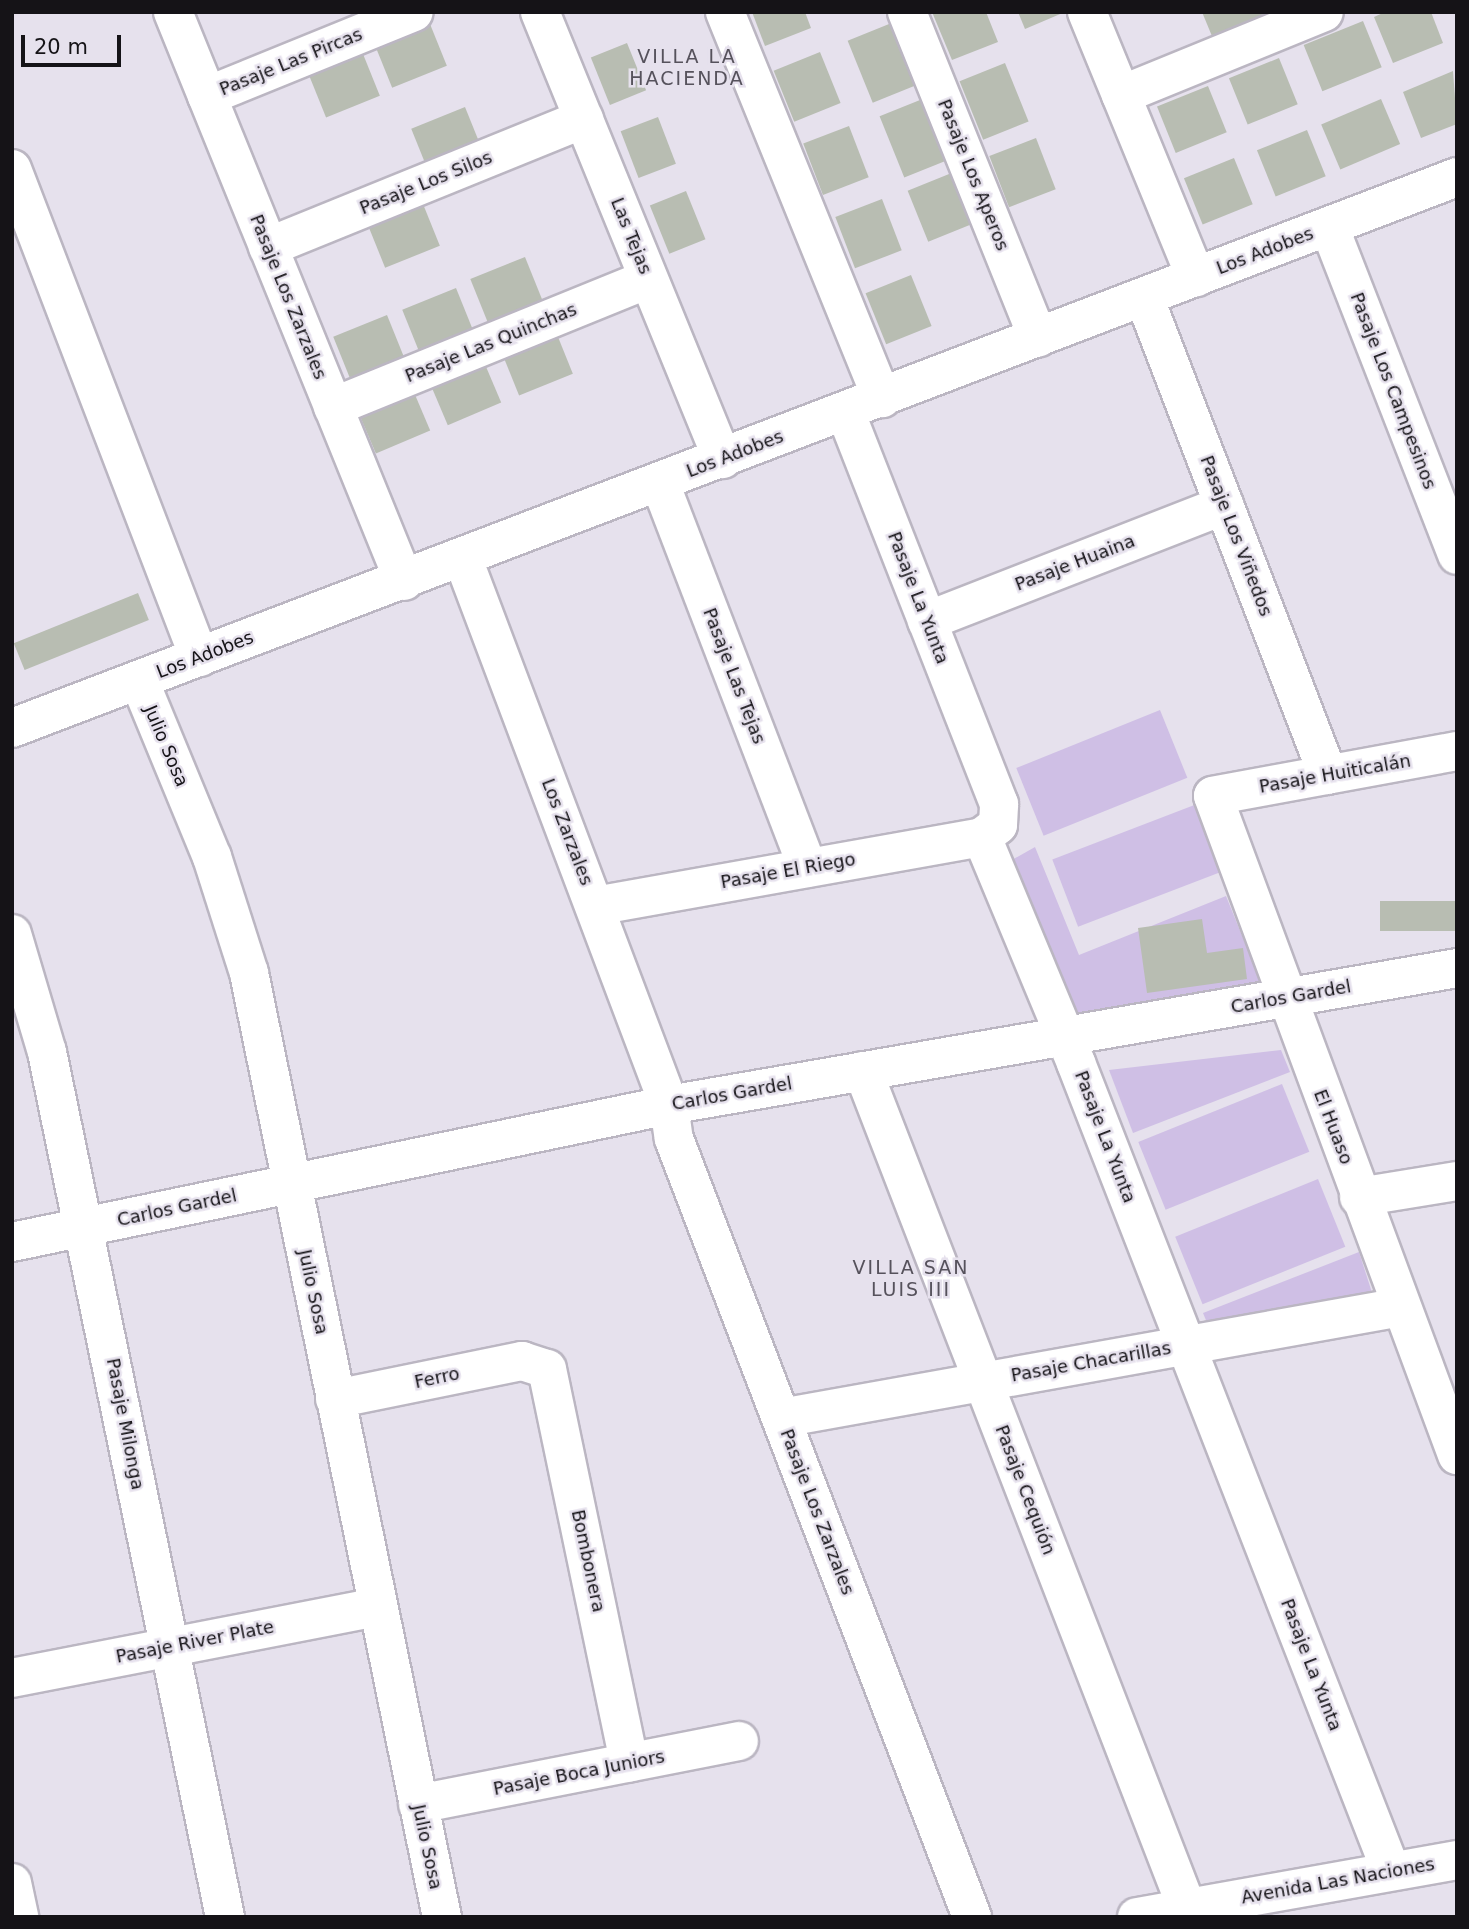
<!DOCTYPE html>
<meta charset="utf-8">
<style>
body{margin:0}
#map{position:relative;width:1469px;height:1929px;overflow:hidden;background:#e6e1ed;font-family:"DejaVu Sans",sans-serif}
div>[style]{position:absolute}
.green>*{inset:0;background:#cfbfe5;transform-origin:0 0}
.building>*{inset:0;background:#b8bdb2;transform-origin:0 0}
.roads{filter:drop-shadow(2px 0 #bbb6c2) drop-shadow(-2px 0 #bbb6c2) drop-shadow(0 2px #bbb6c2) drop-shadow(0 -2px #bbb6c2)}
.minor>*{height:38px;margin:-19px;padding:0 19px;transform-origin:19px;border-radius:19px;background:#fff}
span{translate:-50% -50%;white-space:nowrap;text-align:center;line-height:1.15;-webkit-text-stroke:5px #e6e1ed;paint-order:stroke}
.street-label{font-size:18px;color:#151317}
.neighbourhood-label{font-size:19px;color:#56525c;letter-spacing:2px}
.frame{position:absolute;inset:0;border:14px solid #151317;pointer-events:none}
.scale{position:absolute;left:21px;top:35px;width:100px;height:32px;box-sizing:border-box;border:4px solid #151317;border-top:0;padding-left:9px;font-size:21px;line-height:24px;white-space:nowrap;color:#151317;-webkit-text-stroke:5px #e6e1ed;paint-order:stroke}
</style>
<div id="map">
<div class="green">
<i style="left:1160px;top:710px;width:73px;height:155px;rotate:68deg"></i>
<i style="left:1197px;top:804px;width:72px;height:155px;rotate:69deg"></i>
<i style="clip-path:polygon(1035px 847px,1079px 955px,1226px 896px,1264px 990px,1075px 1019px,1010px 861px)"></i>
<i style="clip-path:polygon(1281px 1050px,1290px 1072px,1133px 1133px,1109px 1070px)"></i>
<i style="left:1282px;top:1084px;width:73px;height:155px;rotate:68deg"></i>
<i style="left:1318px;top:1179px;width:73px;height:154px;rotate:68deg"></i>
<i style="clip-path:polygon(1359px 1252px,1375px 1302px,1210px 1330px,1203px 1313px)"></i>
</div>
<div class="building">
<i style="clip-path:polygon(752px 12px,805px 12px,811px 28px,765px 46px)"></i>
<i style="clip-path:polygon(932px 12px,986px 12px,998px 42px,952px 60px)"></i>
<i style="clip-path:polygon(1018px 12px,1065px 12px,1025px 29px)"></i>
<i style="clip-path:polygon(1202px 12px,1261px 12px,1264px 20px,1214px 41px)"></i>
<i style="clip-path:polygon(1385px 12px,1431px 12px,1443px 43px,1393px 63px,1374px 17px)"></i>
<i style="left:1363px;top:21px;width:50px;height:64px;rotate:68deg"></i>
<i style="left:894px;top:22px;width:67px;height:50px;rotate:68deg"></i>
<i style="left:430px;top:24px;width:45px;height:59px;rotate:68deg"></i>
<i style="left:627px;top:43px;width:51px;height:39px;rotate:68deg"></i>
<i style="left:820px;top:52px;width:55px;height:50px;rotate:68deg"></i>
<i style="left:363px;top:54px;width:45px;height:58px;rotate:68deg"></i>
<i style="left:1279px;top:58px;width:50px;height:54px;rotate:68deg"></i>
<i style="left:1005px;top:63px;width:63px;height:49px;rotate:68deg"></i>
<i style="clip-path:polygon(1453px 71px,1457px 124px,1421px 138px,1403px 92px)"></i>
<i style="left:1208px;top:86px;width:50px;height:55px;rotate:68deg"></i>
<i style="left:925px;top:98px;width:66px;height:49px;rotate:68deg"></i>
<i style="left:1381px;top:99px;width:49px;height:65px;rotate:67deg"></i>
<i style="left:465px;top:107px;width:45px;height:58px;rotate:68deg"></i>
<i style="left:658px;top:117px;width:50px;height:40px;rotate:69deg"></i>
<i style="left:849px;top:126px;width:55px;height:49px;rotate:69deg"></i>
<i style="left:1307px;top:130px;width:50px;height:54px;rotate:68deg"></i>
<i style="left:1036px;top:138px;width:55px;height:50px;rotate:69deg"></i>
<i style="left:1234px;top:158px;width:50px;height:54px;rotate:68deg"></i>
<i style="left:954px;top:172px;width:55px;height:50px;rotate:68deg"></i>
<i style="left:686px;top:191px;width:52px;height:39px;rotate:68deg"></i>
<i style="left:882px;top:199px;width:55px;height:50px;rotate:69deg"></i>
<i style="left:423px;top:204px;width:45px;height:59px;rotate:68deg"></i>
<i style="left:525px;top:257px;width:46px;height:59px;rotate:68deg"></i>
<i style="left:911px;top:275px;width:55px;height:49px;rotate:68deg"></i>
<i style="left:456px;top:288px;width:45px;height:58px;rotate:68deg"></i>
<i style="left:387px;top:315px;width:45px;height:58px;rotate:68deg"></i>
<i style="left:556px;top:332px;width:45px;height:58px;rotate:68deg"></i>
<i style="left:484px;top:362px;width:44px;height:58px;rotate:67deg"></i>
<i style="left:413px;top:390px;width:44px;height:59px;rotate:67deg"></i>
<i style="left:138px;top:593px;width:29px;height:134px;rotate:68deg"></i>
<i style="left:1457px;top:901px;width:30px;height:77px;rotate:90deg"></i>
<i style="clip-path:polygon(1202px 919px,1207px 953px,1243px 948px,1247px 979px,1147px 993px,1138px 928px)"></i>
</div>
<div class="roads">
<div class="minor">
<i style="left:173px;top:12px;width:614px;rotate:67.9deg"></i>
<i style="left:540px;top:12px;width:483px;rotate:67.8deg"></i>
<i style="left:725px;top:12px;width:417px;rotate:67.9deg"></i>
<i style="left:907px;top:12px;width:351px;rotate:68.1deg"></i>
<i style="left:1087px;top:12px;width:287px;rotate:67.7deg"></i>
<i style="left:1121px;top:95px;width:219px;rotate:-22.2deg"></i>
<i style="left:207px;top:96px;width:223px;rotate:-22.1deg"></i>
<i style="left:12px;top:169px;width:523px;rotate:69.03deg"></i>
<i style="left:1329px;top:226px;width:353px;rotate:68.7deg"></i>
<i style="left:268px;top:247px;width:341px;rotate:-22.1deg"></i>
<i style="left:1144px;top:297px;width:512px;rotate:68.95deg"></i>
<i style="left:333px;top:407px;width:340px;rotate:-22.1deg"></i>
<i style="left:660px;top:483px;width:412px;rotate:69deg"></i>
<i style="left:463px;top:559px;width:584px;rotate:69.33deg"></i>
<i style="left:669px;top:1105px;width:34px;rotate:82deg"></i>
<i style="left:674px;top:1139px;width:833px;rotate:69.04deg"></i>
<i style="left:927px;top:621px;width:319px;rotate:-21.3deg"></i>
<i style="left:139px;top:680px;width:191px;rotate:67.6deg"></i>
<i style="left:212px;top:857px;width:122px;rotate:72.3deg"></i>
<i style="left:249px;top:973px;width:964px;rotate:78.45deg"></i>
<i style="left:12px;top:728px;width:1546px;rotate:-20.87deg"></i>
<i style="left:1457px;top:751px;width:248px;rotate:169.6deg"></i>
<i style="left:1213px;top:796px;width:703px;rotate:69.68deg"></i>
<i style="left:982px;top:837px;width:245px;rotate:67.4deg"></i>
<i style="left:1076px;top:1063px;width:867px;rotate:68.7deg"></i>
<i style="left:595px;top:906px;width:393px;rotate:-10.1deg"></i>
<i style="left:982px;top:837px;width:20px;rotate:-37deg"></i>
<i style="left:998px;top:825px;width:21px;rotate:-87deg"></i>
<i style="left:999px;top:804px;width:421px;rotate:-111.4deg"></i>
<i style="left:12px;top:934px;width:123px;rotate:73.5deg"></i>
<i style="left:47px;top:1052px;width:883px;rotate:78.37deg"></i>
<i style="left:863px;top:1071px;width:898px;rotate:68.84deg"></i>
<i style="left:1359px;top:1197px;width:99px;rotate:-9.3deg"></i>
<i style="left:12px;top:1242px;width:671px;rotate:-11.78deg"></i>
<i style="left:669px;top:1105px;width:800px;rotate:-9.86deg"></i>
<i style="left:335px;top:1399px;width:191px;rotate:-11.5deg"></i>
<i style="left:522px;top:1361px;width:26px;rotate:18deg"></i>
<i style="left:547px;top:1369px;width:402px;rotate:78.2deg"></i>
<i style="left:781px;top:1418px;width:630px;rotate:-10.15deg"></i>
<i style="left:12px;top:1678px;width:372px;rotate:-11deg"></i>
<i style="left:418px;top:1804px;width:327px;rotate:-11.1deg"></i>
<i style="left:12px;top:1883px;width:35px;rotate:78deg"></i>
<i style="left:1137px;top:1917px;width:325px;rotate:-10.1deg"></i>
</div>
</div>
<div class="street-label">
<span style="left:291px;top:62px;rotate:-22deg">Pasaje Las Pircas</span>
<span style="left:973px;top:175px;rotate:68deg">Pasaje Los Aperos</span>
<span style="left:426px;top:183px;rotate:-22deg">Pasaje Los Silos</span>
<span style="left:631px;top:236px;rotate:68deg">Las Tejas</span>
<span style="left:1265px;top:251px;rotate:-21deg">Los Adobes</span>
<span style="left:288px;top:297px;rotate:68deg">Pasaje Los Zarzales</span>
<span style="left:491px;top:343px;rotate:-22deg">Pasaje Las Quinchas</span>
<span style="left:1393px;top:391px;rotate:69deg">Pasaje Los Campesinos</span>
<span style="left:735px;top:454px;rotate:-21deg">Los Adobes</span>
<span style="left:1236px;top:536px;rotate:69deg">Pasaje Los Viñedos</span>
<span style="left:1075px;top:563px;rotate:-21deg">Pasaje Huaina</span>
<span style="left:918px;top:598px;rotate:69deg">Pasaje La Yunta</span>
<span style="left:205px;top:655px;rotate:-21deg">Los Adobes</span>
<span style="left:734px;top:676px;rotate:69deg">Pasaje Las Tejas</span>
<span style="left:166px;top:746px;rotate:67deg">Julio Sosa</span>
<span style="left:1335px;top:774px;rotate:-10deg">Pasaje Huiticalán</span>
<span style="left:567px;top:832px;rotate:69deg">Los Zarzales</span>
<span style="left:788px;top:871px;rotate:-10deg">Pasaje El Riego</span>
<span style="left:1291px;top:997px;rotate:-10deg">Carlos Gardel</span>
<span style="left:732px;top:1094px;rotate:-10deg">Carlos Gardel</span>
<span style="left:1333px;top:1127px;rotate:69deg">El Huaso</span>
<span style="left:1105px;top:1137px;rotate:69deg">Pasaje La Yunta</span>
<span style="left:177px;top:1208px;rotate:-12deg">Carlos Gardel</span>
<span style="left:313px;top:1292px;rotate:78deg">Julio Sosa</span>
<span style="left:1091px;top:1362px;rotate:-10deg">Pasaje Chacarillas</span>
<span style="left:437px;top:1378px;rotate:-12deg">Ferro</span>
<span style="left:125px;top:1424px;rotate:79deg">Pasaje Milonga</span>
<span style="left:1025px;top:1490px;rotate:69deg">Pasaje Cequión</span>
<span style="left:817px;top:1512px;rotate:69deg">Pasaje Los Zarzales</span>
<span style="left:588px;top:1561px;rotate:78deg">Bombonera</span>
<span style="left:195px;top:1642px;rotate:-11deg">Pasaje River Plate</span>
<span style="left:1311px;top:1665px;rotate:69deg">Pasaje La Yunta</span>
<span style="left:579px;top:1773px;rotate:-11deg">Pasaje Boca Juniors</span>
<span style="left:427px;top:1847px;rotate:78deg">Julio Sosa</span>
<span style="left:1338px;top:1881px;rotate:-10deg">Avenida Las Naciones</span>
</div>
<div class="neighbourhood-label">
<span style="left:687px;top:68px">VILLA LA<br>HACIENDA</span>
<span style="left:911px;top:1279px">VILLA SAN<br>LUIS III</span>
</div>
<div class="frame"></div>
<div class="scale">20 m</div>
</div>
